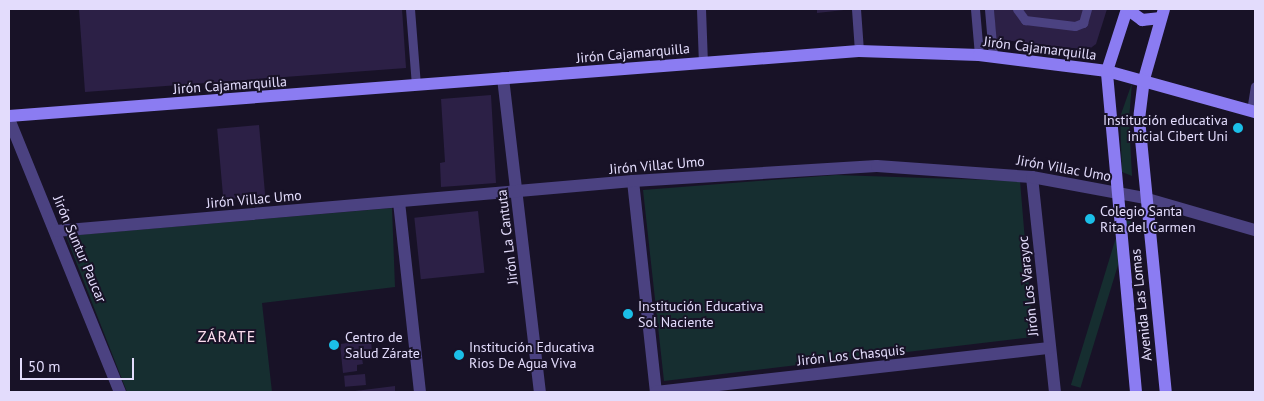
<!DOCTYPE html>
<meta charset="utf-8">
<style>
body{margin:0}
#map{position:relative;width:1264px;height:401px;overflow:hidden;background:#181227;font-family:"PT Sans",sans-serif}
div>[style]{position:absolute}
.green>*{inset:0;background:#162e30;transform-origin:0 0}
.building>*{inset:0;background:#2c2046;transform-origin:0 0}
.lane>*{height:9px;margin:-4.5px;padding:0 4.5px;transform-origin:4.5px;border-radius:4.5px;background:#4b4281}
.street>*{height:12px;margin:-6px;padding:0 6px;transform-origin:6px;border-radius:6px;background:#4b4281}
.secondary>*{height:12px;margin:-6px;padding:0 6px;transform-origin:6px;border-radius:6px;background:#8b7cf2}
.dots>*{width:14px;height:14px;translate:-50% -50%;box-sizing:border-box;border:2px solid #181227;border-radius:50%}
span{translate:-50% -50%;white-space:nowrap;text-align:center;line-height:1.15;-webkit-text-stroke:4px #181227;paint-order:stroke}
.street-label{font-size:14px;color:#e3dcfc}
.poi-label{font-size:14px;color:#e3dcfc}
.right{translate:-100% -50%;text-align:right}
.left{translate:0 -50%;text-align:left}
.quarter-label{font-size:16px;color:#fcdeee;letter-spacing:1px}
.frame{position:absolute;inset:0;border:10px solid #e3dcfc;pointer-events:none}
.scale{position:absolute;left:20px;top:358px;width:114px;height:22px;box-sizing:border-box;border:2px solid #e3dcfc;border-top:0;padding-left:6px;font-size:15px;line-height:18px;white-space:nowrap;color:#e3dcfc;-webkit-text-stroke:4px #181227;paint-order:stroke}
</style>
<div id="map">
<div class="green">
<i style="clip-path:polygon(1132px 83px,1129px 119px,1132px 176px,1122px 172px,1120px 117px)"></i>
<i style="clip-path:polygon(836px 175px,1020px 181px,1033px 337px,664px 381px,643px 190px)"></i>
<i style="clip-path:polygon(392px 208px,395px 287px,262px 303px,272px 392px,127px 392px,66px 236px)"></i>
<i style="left:1125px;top:208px;width:10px;height:185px;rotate:17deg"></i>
</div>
<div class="building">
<i style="clip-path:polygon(79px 9px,402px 9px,406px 68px,85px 92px)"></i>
<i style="clip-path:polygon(817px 9px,844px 9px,844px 10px,817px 13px)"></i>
<i style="clip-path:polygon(994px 9px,1107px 9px,1096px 44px,1088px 50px,996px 39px)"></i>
<i style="clip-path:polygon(491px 95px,496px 183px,441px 187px,440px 163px,445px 162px,441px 99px)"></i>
<i style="left:259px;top:125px;width:71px;height:42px;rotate:85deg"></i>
<i style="left:478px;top:211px;width:62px;height:64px;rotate:84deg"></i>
<i style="clip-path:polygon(371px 340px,372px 352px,361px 353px,363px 364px,357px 365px,357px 371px,343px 373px,340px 344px)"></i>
<i style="left:365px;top:374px;width:11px;height:21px;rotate:85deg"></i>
<i style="clip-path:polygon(395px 386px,395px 392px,355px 392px,355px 391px)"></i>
</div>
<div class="lane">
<i style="left:410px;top:9px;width:76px;rotate:85.5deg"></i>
<i style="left:701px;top:9px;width:54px;rotate:87.9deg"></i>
<i style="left:856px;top:9px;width:42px;rotate:85.9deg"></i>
<i style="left:975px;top:9px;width:46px;rotate:85deg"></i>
<i style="left:989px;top:9px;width:47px;rotate:85.1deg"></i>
<i style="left:1017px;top:9px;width:14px;rotate:54deg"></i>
<i style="left:1025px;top:20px;width:50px;rotate:6.8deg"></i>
<i style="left:1075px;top:26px;width:9px;rotate:-21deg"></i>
<i style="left:1083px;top:23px;width:15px;rotate:-74deg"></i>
<i style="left:1251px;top:111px;width:25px;rotate:-81deg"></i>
</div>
<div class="street">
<i style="left:503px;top:78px;width:316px;rotate:83.3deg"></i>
<i style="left:9px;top:119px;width:295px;rotate:67.9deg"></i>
<i style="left:1032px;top:177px;width:216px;rotate:83.9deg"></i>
<i style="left:633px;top:181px;width:212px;rotate:83.8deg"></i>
<i style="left:399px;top:202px;width:191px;rotate:83.7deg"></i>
<i style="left:56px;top:231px;width:579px;rotate:-4.95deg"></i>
<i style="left:633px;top:181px;width:244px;rotate:-3.5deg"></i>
<i style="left:877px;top:166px;width:155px;rotate:4.1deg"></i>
<i style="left:1032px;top:177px;width:114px;rotate:10.6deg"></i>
<i style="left:1144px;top:198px;width:116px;rotate:16.1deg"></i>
<i style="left:656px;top:392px;width:396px;rotate:-6.4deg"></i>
</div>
<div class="secondary">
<i style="left:1164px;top:9px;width:73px;rotate:105.9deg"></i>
<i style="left:1144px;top:79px;width:40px;rotate:97.1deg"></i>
<i style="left:1139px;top:119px;width:274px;rotate:84.4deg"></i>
<i style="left:9px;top:116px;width:852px;rotate:-4.37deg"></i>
<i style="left:859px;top:51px;width:120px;rotate:1.9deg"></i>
<i style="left:979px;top:55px;width:129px;rotate:7.1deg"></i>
<i style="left:1107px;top:71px;width:154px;rotate:15.5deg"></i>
<i style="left:1136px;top:392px;width:322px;rotate:-95.2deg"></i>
<i style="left:1107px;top:71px;width:65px;rotate:-72.1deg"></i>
<i style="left:1127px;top:9px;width:19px;rotate:36deg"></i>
<i style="left:1142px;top:20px;width:19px;rotate:-6deg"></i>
</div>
<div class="dots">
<i style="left:1238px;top:128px;background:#1bbfe8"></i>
<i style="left:1090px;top:219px;background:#1bbfe8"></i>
<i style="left:628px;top:314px;background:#1bbfe8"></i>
<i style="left:334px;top:345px;background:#1bbfe8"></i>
<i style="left:459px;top:355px;background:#1bbfe8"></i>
</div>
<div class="street-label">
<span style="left:1040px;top:48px;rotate:7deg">Jirón Cajamarquilla</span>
<span style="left:633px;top:53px;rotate:-5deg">Jirón Cajamarquilla</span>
<span style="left:230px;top:85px;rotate:-4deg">Jirón Cajamarquilla</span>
<span style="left:657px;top:165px;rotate:-5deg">Jirón Villac Umo</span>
<span style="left:1064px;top:168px;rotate:10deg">Jirón Villac Umo</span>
<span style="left:254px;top:199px;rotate:-5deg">Jirón Villac Umo</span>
<span style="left:507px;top:237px;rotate:-97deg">Jirón La Cantuta</span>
<span style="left:80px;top:249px;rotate:67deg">Jirón Suntur Paucar</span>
<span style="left:1028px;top:286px;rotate:-96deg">Jirón Los Varayoc</span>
<span style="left:1141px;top:305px;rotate:-96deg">Avenida Las Lomas</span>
<span style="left:851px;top:355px;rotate:-6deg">Jirón Los Chasquis</span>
</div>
<div class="poi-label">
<span class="right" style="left:1228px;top:128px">Institución educativa<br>inicial Cibert Uni</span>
<span class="left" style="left:1100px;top:219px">Colegio Santa<br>Rita del Carmen</span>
<span class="left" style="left:638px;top:314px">Institución Educativa<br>Sol Naciente</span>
<span class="left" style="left:345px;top:345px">Centro de<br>Salud Zárate</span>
<span class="left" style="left:469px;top:355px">Institución Educativa<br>Rios De Agua Viva</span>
</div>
<div class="quarter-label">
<span style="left:227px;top:336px">ZÁRATE</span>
</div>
<div class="frame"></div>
<div class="scale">50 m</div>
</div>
